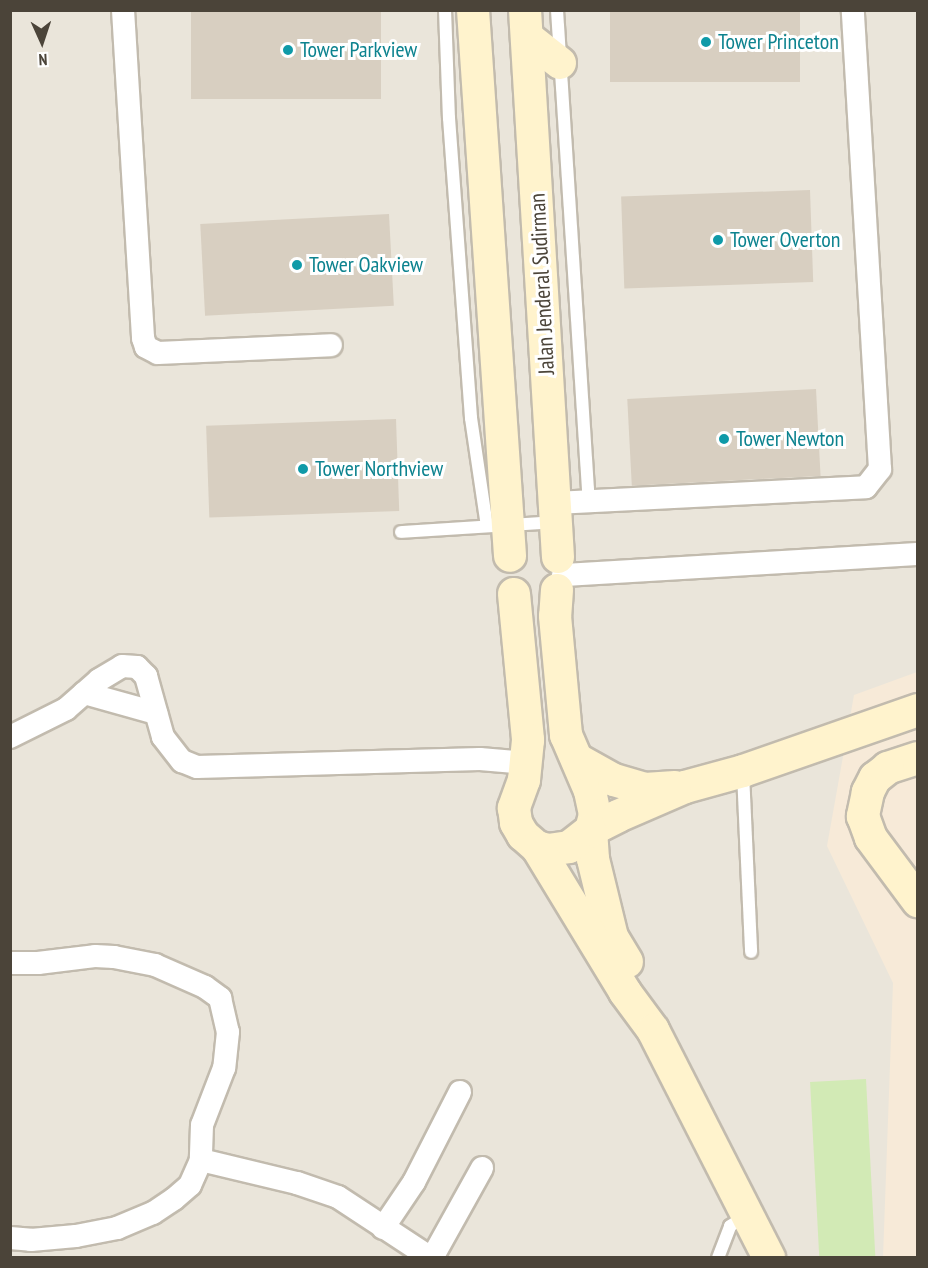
<!DOCTYPE html>
<style>
body{margin:0}
#map{position:relative;width:928px;height:1268px;overflow:hidden;background:#f6f3ec;font-family:"PT Sans Narrow",sans-serif}
div>[style]{position:absolute}
.residential>*{inset:0;background:#eae5da;transform-origin:0 0}
.commercial>*{inset:0;background:#f7ead8}
.green>*{inset:0;background:#d2eab5;transform-origin:0 0}
.building>*{inset:0;background:#d8cfc1;transform-origin:0 0}
.roads{filter:drop-shadow(2px 0 #c2bbae) drop-shadow(-2px 0 #c2bbae) drop-shadow(0 2px #c2bbae) drop-shadow(0 -2px #c2bbae)}
.lane>*{height:12px;margin:-6px;padding:0 6px;transform-origin:6px;border-radius:6px;background:#fff}
.street>*{height:22px;margin:-11px;padding:0 11px;transform-origin:11px;border-radius:11px;background:#fff}
.secondary>*{height:32px;margin:-16px;padding:0 16px;transform-origin:16px;border-radius:16px;background:#fff3cd}
.dots>*{width:16px;height:16px;translate:-50% -50%;box-sizing:border-box;border:3px solid #fff;border-radius:50%}
span{translate:-50% -50%;white-space:nowrap;text-align:center;line-height:1.15;-webkit-text-stroke:6px #fff;paint-order:stroke}
.culture-label{font-size:22px;color:#0d838f}
.left{translate:0 -50%;text-align:left}
.street-label{font-size:22px;color:#4b4439}
.frame{position:absolute;inset:0;border:12px solid #4b4439;pointer-events:none}
.north{position:absolute;left:12px;top:12px;width:60px;height:60px;-webkit-text-stroke:4px #fff;paint-order:stroke;rotate:177deg;font-size:16px;font-weight:700;line-height:24px;text-align:center;color:#4b4439}
.north::after{content:'';display:block;margin:auto;width:21px;height:27px;background:#4b4439;clip-path:polygon(50% 0,100% 100%,50% 72%,0 100%)}
</style>
<div id="map">
<div class="residential">
<i style="left:11px;top:11px;width:906px;height:1246px"></i>
</div>
<div class="commercial">
<i style="clip-path:polygon(917px 672px,917px 1257px,883px 1257px,893px 983px,827px 846px,854px 695px)"></i>
</div>
<div class="green">
<i style="left:866px;top:1079px;width:178px;height:56px;rotate:87deg"></i>
</div>
<div class="building">
<i style="left:191px;top:10px;width:190px;height:89px"></i>
<i style="left:610px;top:10px;width:190px;height:72px"></i>
<i style="left:810px;top:190px;width:92px;height:189px;rotate:88deg"></i>
<i style="left:389px;top:214px;width:92px;height:189px;rotate:87deg"></i>
<i style="left:816px;top:389px;width:87px;height:189px;rotate:87deg"></i>
<i style="left:396px;top:419px;width:92px;height:190px;rotate:88deg"></i>
</div>
<div class="roads">
<div class="lane">
<i style="left:445px;top:10px;width:108px;rotate:87.9deg"></i>
<i style="left:449px;top:118px;width:301px;rotate:85.8deg"></i>
<i style="left:471px;top:418px;width:109px;rotate:81.6deg"></i>
<i style="left:557px;top:10px;width:492px;rotate:86.3deg"></i>
<i style="left:401px;top:532px;width:154px;rotate:-3.7deg"></i>
<i style="left:743px;top:773px;width:179px;rotate:87.4deg"></i>
<i style="left:718px;top:1258px;width:34px;rotate:-69deg"></i>
<i style="left:730px;top:1226px;width:19px;rotate:-32deg"></i>
</div>
<div class="street">
<i style="left:123px;top:10px;width:329px;rotate:86.5deg"></i>
<i style="left:143px;top:338px;width:9px;rotate:72deg"></i>
<i style="left:146px;top:347px;width:13px;rotate:27deg"></i>
<i style="left:158px;top:353px;width:173px;rotate:-2.6deg"></i>
<i style="left:555px;top:503px;width:311px;rotate:-2.9deg"></i>
<i style="left:866px;top:487px;width:23px;rotate:-52deg"></i>
<i style="left:880px;top:469px;width:460px;rotate:-93.4deg"></i>
<i style="left:563px;top:575px;width:356px;rotate:-3.4deg"></i>
<i style="left:84px;top:693px;width:75px;rotate:15.5deg"></i>
<i style="left:10px;top:737px;width:63px;rotate:-26.6deg"></i>
<i style="left:66px;top:709px;width:44px;rotate:-41.3deg"></i>
<i style="left:99px;top:680px;width:27px;rotate:-31deg"></i>
<i style="left:122px;top:666px;width:15px;rotate:4deg"></i>
<i style="left:137px;top:667px;width:13px;rotate:45deg"></i>
<i style="left:146px;top:676px;width:63px;rotate:74.4deg"></i>
<i style="left:163px;top:737px;width:31px;rotate:52deg"></i>
<i style="left:182px;top:761px;width:16px;rotate:22deg"></i>
<i style="left:197px;top:767px;width:283px;rotate:-1.6deg"></i>
<i style="left:480px;top:759px;width:47px;rotate:4.9deg"></i>
<i style="left:10px;top:963px;width:28px"></i>
<i style="left:38px;top:963px;width:57px;rotate:-7deg"></i>
<i style="left:95px;top:956px;width:19px;rotate:3deg"></i>
<i style="left:114px;top:957px;width:42px;rotate:11deg"></i>
<i style="left:155px;top:965px;width:55px;rotate:23.7deg"></i>
<i style="left:205px;top:987px;width:19px;rotate:36deg"></i>
<i style="left:220px;top:998px;width:35px;rotate:77deg"></i>
<i style="left:228px;top:1032px;width:36px;rotate:96deg"></i>
<i style="left:224px;top:1068px;width:61px;rotate:111.1deg"></i>
<i style="left:202px;top:1125px;width:35px;rotate:92deg"></i>
<i style="left:201px;top:1160px;width:99px;rotate:13.5deg"></i>
<i style="left:297px;top:1183px;width:43px;rotate:18.9deg"></i>
<i style="left:338px;top:1197px;width:111px;rotate:33.3deg"></i>
<i style="left:383px;top:1228px;width:55px;rotate:-56deg"></i>
<i style="left:414px;top:1182px;width:101px;rotate:-62.9deg"></i>
<i style="left:10px;top:1238px;width:21px;rotate:5deg"></i>
<i style="left:31px;top:1240px;width:45px;rotate:-5.1deg"></i>
<i style="left:76px;top:1236px;width:42px;rotate:-11deg"></i>
<i style="left:117px;top:1228px;width:39px;rotate:-23deg"></i>
<i style="left:153px;top:1213px;width:25px;rotate:-34deg"></i>
<i style="left:174px;top:1199px;width:21px;rotate:-41deg"></i>
<i style="left:190px;top:1185px;width:27px;rotate:-66deg"></i>
<i style="left:432px;top:1258px;width:103px;rotate:-60.9deg"></i>
</div>
<div class="secondary">
<i style="left:473px;top:10px;width:547px;rotate:86.12deg"></i>
<i style="left:525px;top:10px;width:548px;rotate:86.55deg"></i>
<i style="left:527px;top:37px;width:42px;rotate:38.2deg"></i>
<i style="left:557px;top:590px;width:26px;rotate:94deg"></i>
<i style="left:555px;top:616px;width:120px;rotate:84.7deg"></i>
<i style="left:566px;top:735px;width:61px;rotate:66.8deg"></i>
<i style="left:590px;top:791px;width:25px;rotate:78deg"></i>
<i style="left:595px;top:815px;width:16px;rotate:105deg"></i>
<i style="left:591px;top:830px;width:29px;rotate:86deg"></i>
<i style="left:593px;top:859px;width:80px;rotate:76.3deg"></i>
<i style="left:612px;top:937px;width:29px;rotate:59deg"></i>
<i style="left:514px;top:594px;width:147px;rotate:84.5deg"></i>
<i style="left:528px;top:740px;width:40px;rotate:95.7deg"></i>
<i style="left:524px;top:780px;width:30px;rotate:110deg"></i>
<i style="left:514px;top:808px;width:15px;rotate:82deg"></i>
<i style="left:516px;top:823px;width:14px;rotate:60deg"></i>
<i style="left:523px;top:835px;width:18px;rotate:41deg"></i>
<i style="left:537px;top:847px;width:11px;rotate:15deg"></i>
<i style="left:548px;top:850px;width:21px;rotate:-8deg"></i>
<i style="left:569px;top:847px;width:28px;rotate:-38deg"></i>
<i style="left:591px;top:830px;width:30px;rotate:-27deg"></i>
<i style="left:618px;top:816px;width:73px;rotate:-23.4deg"></i>
<i style="left:685px;top:787px;width:60px;rotate:-15.4deg"></i>
<i style="left:743px;top:771px;width:185px;rotate:-19.2deg"></i>
<i style="left:918px;top:758px;width:32px;rotate:162deg"></i>
<i style="left:888px;top:768px;width:16px;rotate:142deg"></i>
<i style="left:875px;top:778px;width:16px;rotate:117deg"></i>
<i style="left:868px;top:792px;width:25px;rotate:102deg"></i>
<i style="left:863px;top:816px;width:23px;rotate:70deg"></i>
<i style="left:871px;top:838px;width:79px;rotate:53.3deg"></i>
<i style="left:578px;top:760px;width:41px;rotate:29.1deg"></i>
<i style="left:614px;top:780px;width:32px;rotate:16deg"></i>
<i style="left:645px;top:789px;width:30px;rotate:-4deg"></i>
<i style="left:537px;top:847px;width:170px;rotate:58.7deg"></i>
<i style="left:625px;top:992px;width:47px;rotate:53.6deg"></i>
<i style="left:653px;top:1030px;width:256px;rotate:63deg"></i>
</div>
</div>
<div class="dots">
<i style="left:706px;top:42px;background:#0f9aa8"></i>
<i style="left:288px;top:50px;background:#0f9aa8"></i>
<i style="left:718px;top:240px;background:#0f9aa8"></i>
<i style="left:297px;top:265px;background:#0f9aa8"></i>
<i style="left:724px;top:439px;background:#0f9aa8"></i>
<i style="left:303px;top:469px;background:#0f9aa8"></i>
</div>
<div class="culture-label">
<span class="left" style="left:718px;top:42px">Tower Princeton</span>
<span class="left" style="left:300px;top:50px">Tower Parkview</span>
<span class="left" style="left:730px;top:240px">Tower Overton</span>
<span class="left" style="left:309px;top:265px">Tower Oakview</span>
<span class="left" style="left:736px;top:439px">Tower Newton</span>
<span class="left" style="left:315px;top:469px">Tower Northview</span>
</div>
<div class="street-label">
<span style="left:542px;top:284px;rotate:-93deg">Jalan Jenderal Sudirman</span>
</div>
<div class="frame"></div>
<div class="north">N</div>
</div>
